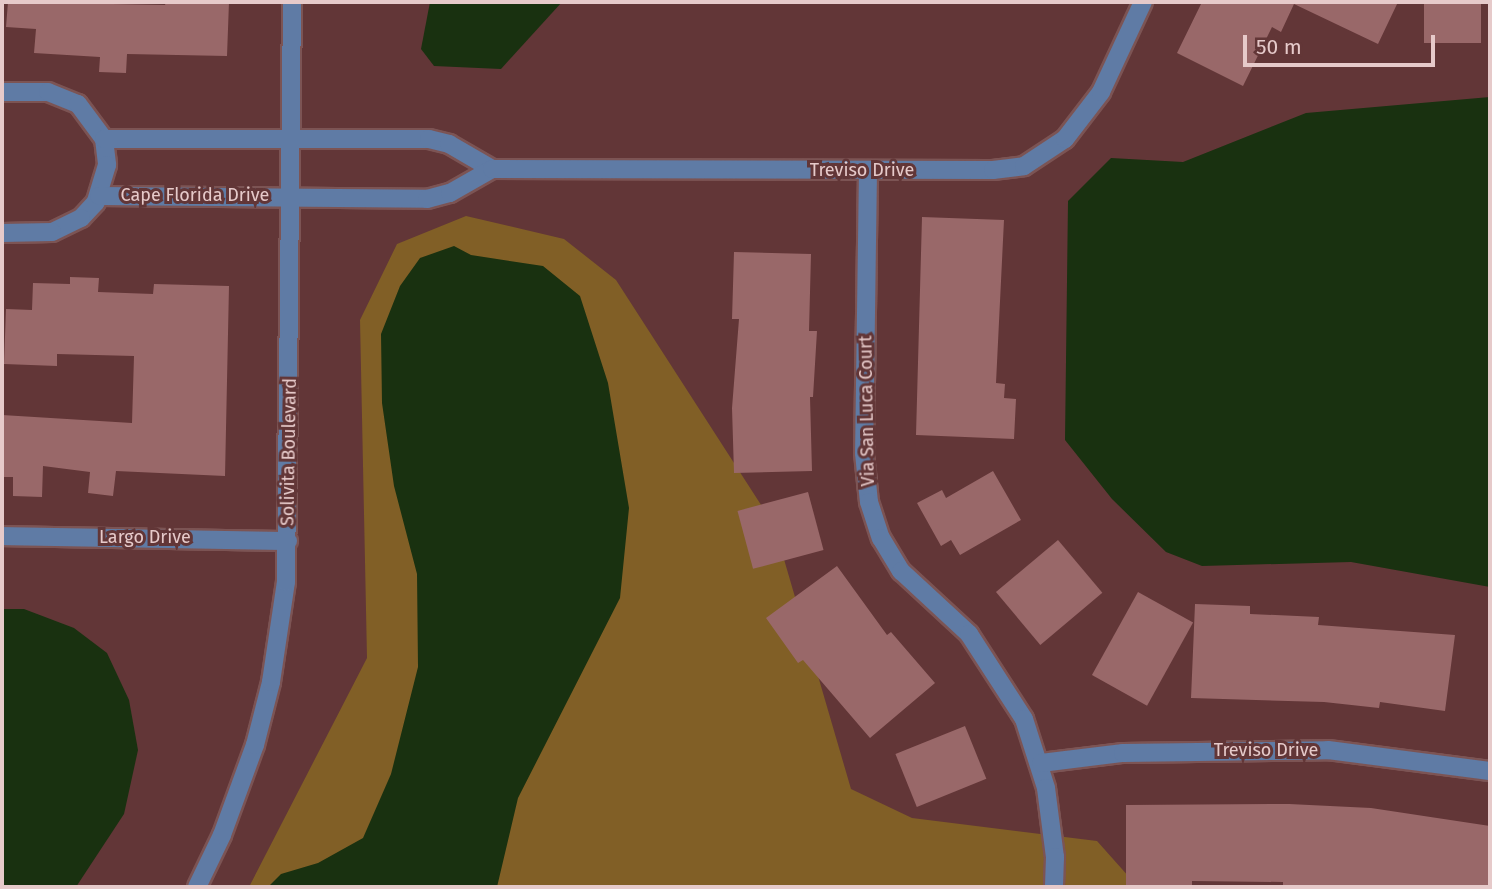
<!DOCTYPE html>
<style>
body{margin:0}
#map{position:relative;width:1492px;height:889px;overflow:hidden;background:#623637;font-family:"Fira Sans",sans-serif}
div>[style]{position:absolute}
.green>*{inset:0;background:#815f26}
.water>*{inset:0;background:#193110}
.building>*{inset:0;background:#996869;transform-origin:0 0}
.roads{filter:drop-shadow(2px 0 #7c5454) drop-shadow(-2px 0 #7c5454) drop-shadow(0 2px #7c5454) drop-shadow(0 -2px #7c5454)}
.minor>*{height:18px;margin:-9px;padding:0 9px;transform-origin:9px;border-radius:9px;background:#5f7ba5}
span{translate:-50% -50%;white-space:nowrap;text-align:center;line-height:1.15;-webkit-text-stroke:6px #623637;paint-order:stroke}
.street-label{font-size:18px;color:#e6caca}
.frame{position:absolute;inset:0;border:4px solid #e6caca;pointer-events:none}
.scale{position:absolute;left:1243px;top:35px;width:192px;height:32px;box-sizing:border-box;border:4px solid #e6caca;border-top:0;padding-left:9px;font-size:21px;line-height:24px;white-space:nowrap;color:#e6caca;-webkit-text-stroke:5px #623637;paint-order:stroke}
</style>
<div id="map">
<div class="green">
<i style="clip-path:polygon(466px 216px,564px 239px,616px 280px,774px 525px,851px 789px,912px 818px,1097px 841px,1138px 887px,249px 887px,367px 658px,360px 320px,397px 244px)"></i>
</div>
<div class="water">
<i style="clip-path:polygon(430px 2px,562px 2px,501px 69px,434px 66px,421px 49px)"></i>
<i style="clip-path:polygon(1490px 97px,1490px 587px,1351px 562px,1202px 566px,1166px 552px,1112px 499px,1065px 440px,1068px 201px,1111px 158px,1183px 162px,1306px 113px)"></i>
<i style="clip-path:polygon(454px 246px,471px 255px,543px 266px,580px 296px,608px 383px,629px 508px,620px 598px,518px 798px,497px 887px,268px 887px,281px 874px,318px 863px,363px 838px,391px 774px,418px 667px,417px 574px,394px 486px,382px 403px,381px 334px,400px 286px,420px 258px)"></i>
<i style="clip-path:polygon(2px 609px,24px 609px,74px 628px,107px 653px,129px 700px,138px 750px,124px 814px,76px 887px,2px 887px)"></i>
</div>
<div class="building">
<i style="clip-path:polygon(8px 2px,165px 5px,166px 2px,229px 2px,227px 56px,127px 54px,126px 73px,99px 72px,100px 57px,34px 53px,36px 29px,6px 27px)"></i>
<i style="clip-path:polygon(1202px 2px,1398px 2px,1378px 44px,1294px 4px,1281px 32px,1272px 27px,1243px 86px,1177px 53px)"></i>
<i style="left:1424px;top:2px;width:57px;height:41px"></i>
<i style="clip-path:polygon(922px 217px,1004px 220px,996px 383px,1005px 384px,1004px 398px,1016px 399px,1014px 439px,916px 435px)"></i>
<i style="clip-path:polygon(734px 252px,811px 254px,809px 331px,817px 331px,813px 397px,810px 397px,812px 471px,734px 473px,732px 408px,739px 319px,732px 319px)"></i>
<i style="clip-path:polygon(70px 277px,99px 278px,98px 292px,153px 294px,154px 284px,229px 286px,225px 476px,116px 471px,113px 496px,88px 493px,90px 472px,43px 466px,42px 497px,13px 496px,13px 477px,2px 477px,2px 415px,132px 423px,134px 356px,57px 354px,57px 366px,4px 364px,6px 309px,32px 310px,33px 283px,70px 284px)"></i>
<i style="clip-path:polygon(993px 471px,1021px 520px,960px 555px,951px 540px,941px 546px,917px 503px,942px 490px,946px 498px)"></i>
<i style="left:808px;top:492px;width:60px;height:73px;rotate:75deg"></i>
<i style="left:1058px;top:540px;width:69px;height:81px;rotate:50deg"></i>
<i style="clip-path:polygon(837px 566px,887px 635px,891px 632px,935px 683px,870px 738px,803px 660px,798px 663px,766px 618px)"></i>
<i style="left:1138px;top:592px;width:63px;height:95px;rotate:29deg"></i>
<i style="clip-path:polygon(1195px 604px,1250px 606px,1250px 614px,1319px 617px,1318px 625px,1455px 635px,1445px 711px,1380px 702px,1379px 708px,1324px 702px,1191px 698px)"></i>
<i style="left:965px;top:726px;width:57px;height:75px;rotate:68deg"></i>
<i style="clip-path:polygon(1289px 804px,1371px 808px,1490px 826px,1490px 887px,1283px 887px,1283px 882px,1192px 881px,1192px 887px,1126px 887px,1126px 805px)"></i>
</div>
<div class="roads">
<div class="minor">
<i style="left:2px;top:92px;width:46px"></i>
<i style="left:48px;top:92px;width:32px;rotate:22deg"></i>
<i style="left:78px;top:104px;width:44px;rotate:53.4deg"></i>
<i style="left:104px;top:139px;width:26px;rotate:83deg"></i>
<i style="left:107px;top:165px;width:39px;rotate:107deg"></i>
<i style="left:96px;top:202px;width:22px;rotate:133deg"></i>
<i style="left:81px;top:218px;width:32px;rotate:154deg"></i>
<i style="left:52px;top:232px;width:50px;rotate:178.9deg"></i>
<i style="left:104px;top:139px;width:325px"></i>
<i style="left:429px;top:139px;width:21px;rotate:14deg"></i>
<i style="left:449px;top:144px;width:50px;rotate:30.2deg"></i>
<i style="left:868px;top:170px;width:283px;rotate:90.8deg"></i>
<i style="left:864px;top:453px;width:49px;rotate:84.2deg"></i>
<i style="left:869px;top:502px;width:38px;rotate:72deg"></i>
<i style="left:881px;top:538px;width:39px;rotate:59deg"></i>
<i style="left:901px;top:571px;width:93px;rotate:42.8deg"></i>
<i style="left:969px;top:634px;width:101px;rotate:57.1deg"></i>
<i style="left:1024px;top:719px;width:72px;rotate:72.3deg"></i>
<i style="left:1046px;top:788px;width:70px;rotate:82.6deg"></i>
<i style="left:1055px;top:857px;width:30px;rotate:92deg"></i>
<i style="left:99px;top:196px;width:328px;rotate:0.5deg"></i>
<i style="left:427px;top:199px;width:24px;rotate:-15deg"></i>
<i style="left:450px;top:193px;width:48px;rotate:-29.7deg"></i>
<i style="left:492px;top:169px;width:501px;rotate:0.11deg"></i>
<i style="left:993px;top:170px;width:31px;rotate:-7deg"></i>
<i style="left:1024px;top:166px;width:49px;rotate:-33.4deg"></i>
<i style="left:1065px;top:139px;width:59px;rotate:-52.5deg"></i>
<i style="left:1101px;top:92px;width:99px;rotate:-65deg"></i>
<i style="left:2px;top:536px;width:286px;rotate:1deg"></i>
<i style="left:1041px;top:763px;width:83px;rotate:-7deg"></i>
<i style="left:1123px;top:753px;width:205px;rotate:-0.8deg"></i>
<i style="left:1328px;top:750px;width:163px;rotate:7.4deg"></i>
<i style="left:197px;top:887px;width:58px;rotate:-64.3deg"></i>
<i style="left:222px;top:835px;width:96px;rotate:-69.9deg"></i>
<i style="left:255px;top:745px;width:65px;rotate:-75.7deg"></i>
<i style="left:271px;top:682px;width:101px;rotate:-81.5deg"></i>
<i style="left:286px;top:582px;width:580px;rotate:-89.41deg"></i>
</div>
</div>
<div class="street-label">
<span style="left:862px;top:170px">Treviso Drive</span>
<span style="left:195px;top:195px">Cape Florida Drive</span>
<span style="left:867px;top:411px;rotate:-91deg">Via San Luca Court</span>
<span style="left:289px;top:452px;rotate:-89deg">Solivita Boulevard</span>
<span style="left:145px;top:537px">Largo Drive</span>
<span style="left:1266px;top:750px">Treviso Drive</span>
</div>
<div class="frame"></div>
<div class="scale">50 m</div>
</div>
